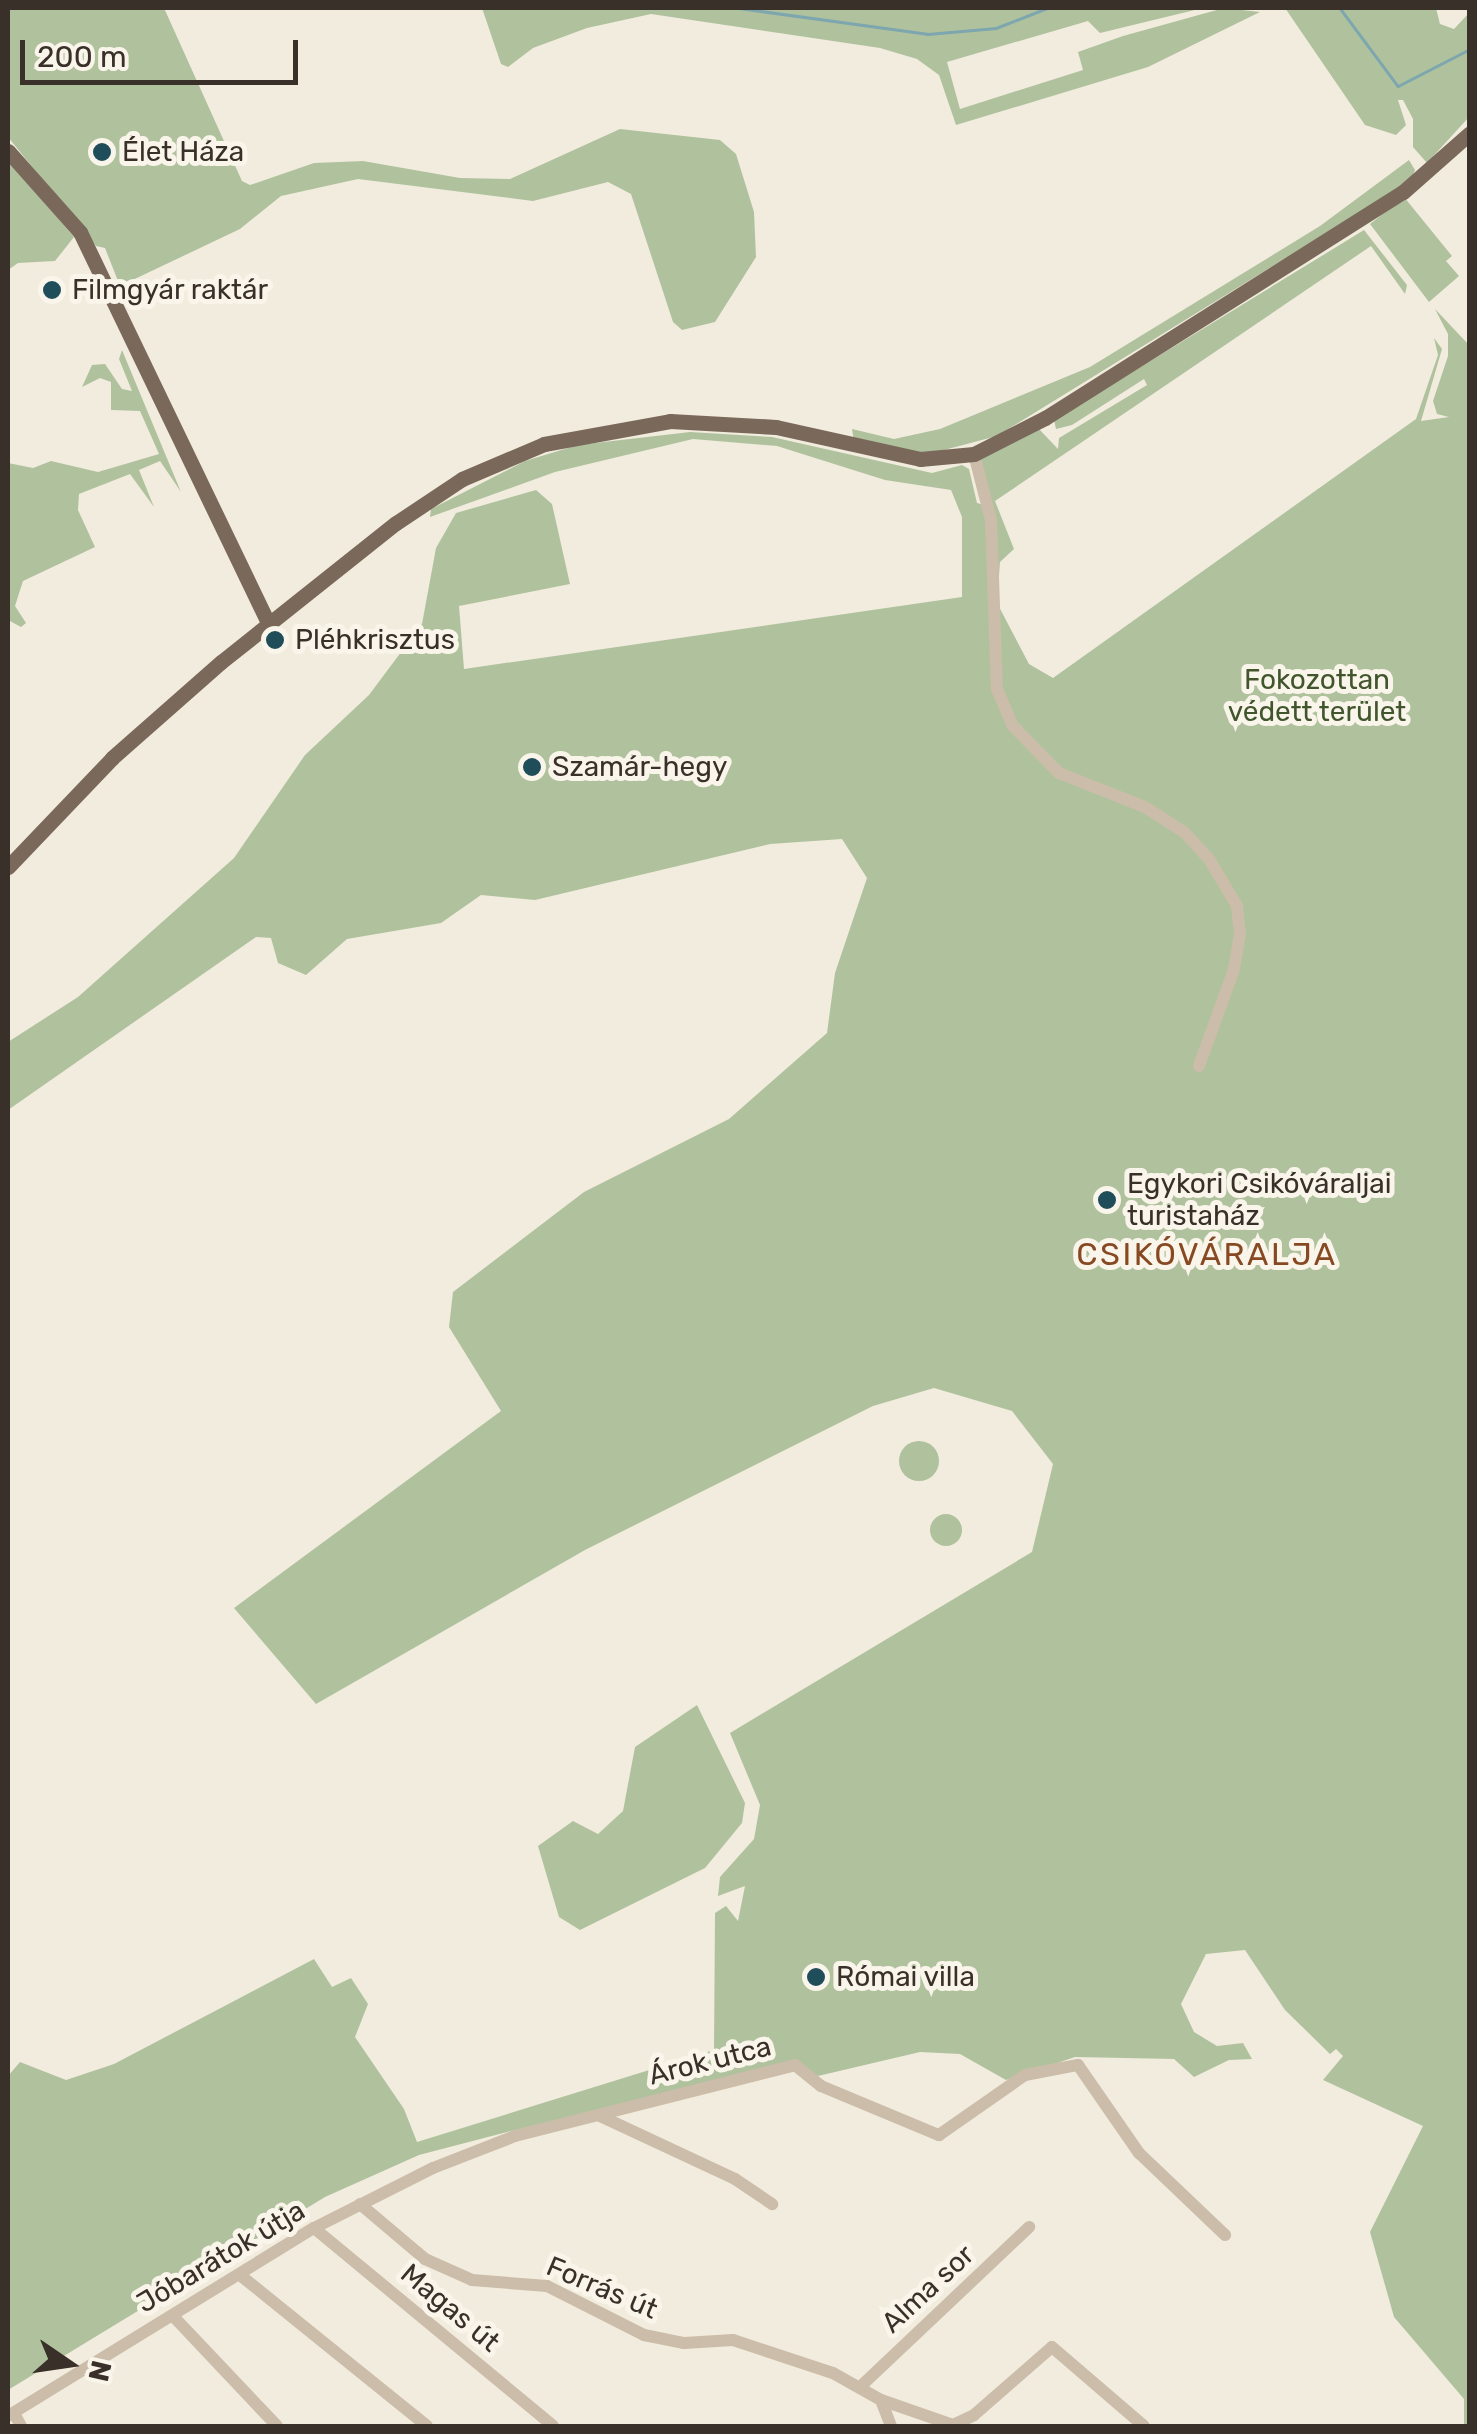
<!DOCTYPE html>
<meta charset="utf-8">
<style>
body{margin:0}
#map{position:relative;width:1477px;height:2434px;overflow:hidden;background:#f2ecde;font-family:Rubik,sans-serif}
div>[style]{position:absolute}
.green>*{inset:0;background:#b0c29d}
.round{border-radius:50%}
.stream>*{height:2.5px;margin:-1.25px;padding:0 1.25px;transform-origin:1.25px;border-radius:1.25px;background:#7da6af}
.minor>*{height:12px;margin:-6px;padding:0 6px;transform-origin:6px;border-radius:6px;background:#cbbda9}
.major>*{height:15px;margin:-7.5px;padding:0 7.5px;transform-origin:7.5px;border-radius:7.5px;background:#7a695a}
.dots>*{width:28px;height:28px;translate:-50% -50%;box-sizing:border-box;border:5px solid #faf5ea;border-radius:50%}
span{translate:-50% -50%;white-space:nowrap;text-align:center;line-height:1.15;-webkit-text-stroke:10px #faf5ea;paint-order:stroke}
.poi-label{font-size:28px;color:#383029}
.left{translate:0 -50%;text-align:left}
.park-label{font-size:28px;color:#41562d}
.street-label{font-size:28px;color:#383029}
.quarter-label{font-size:32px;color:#874922;letter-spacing:2.5px}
.frame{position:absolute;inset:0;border:10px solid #383029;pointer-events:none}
.north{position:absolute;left:20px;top:2314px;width:100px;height:100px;-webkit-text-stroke:8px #faf5ea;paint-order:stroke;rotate:103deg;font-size:28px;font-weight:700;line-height:40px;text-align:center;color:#383029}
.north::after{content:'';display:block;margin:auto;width:35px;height:45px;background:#383029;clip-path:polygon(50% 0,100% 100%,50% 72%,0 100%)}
.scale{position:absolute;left:20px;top:40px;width:278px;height:45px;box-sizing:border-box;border:5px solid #383029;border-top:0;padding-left:12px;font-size:30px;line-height:35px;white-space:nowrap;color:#383029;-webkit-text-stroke:8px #faf5ea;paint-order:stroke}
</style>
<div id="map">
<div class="green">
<i style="clip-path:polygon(8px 8px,164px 8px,242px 181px,250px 185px,314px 163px,363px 161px,460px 178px,510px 179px,620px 129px,720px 140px,736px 154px,754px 212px,756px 257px,715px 322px,682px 330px,673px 322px,631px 194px,608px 182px,533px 201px,358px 179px,281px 196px,240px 229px,120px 286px,105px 248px,96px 246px,8px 137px)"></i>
<i style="clip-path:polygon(482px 8px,1203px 8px,1100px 33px,1088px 21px,947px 62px,960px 109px,1083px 70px,1078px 52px,1123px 36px,1224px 8px,1260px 12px,1148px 67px,956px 125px,939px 75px,917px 59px,880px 48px,651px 14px,587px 28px,533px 48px,508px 67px,501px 64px)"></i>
<i style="clip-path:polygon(1285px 8px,1436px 8px,1440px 24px,1454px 29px,1469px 13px,1469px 117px,1427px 163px,1413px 147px,1413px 119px,1403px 100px,1398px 100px,1406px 125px,1396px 135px,1365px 125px)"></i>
<i style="clip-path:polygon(8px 160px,74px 237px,55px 261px,18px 263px,8px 270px)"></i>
<i style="clip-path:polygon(1409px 160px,1415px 170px,1411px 181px,997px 436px,929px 454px,854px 442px,852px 429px,894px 439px,940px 429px,1090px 367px,1320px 226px)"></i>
<i style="clip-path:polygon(1404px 197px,1452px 256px,1446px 261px,1459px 276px,1429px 302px,1370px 224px)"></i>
<i style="clip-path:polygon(1364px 230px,1407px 285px,1405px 294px,1371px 246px,995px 501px,1014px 549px,1000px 562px,997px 603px,1029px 664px,1053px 678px,1416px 419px,1438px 355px,1434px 338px,1442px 349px,1421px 421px,1449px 417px,1437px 414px,1433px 401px,1448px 356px,1448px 334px,1435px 309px,1469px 345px,1469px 2426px,1464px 2426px,1464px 2399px,1394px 2317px,1370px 2232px,1423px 2126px,1323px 2080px,1343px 2056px,1336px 2049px,1330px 2054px,1285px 2010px,1245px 1950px,1206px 1954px,1181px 2004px,1194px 2032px,1217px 2046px,1243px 2043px,1252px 2059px,1229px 2060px,1194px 2077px,1174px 2059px,1075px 2057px,1006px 2080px,960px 2054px,920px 2052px,818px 2076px,795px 2065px,511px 2131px,419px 2155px,325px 2197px,8px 2390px,8px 2076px,20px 2062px,66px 2080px,114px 2064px,314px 1959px,332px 1987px,351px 1978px,368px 2004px,355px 2037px,404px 2109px,417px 2142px,714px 2050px,715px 1913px,726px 1906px,738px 1921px,745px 1886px,718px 1896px,720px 1877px,754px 1839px,760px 1805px,730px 1733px,1032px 1552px,1053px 1464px,1012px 1411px,934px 1388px,873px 1406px,585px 1550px,316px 1704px,234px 1608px,501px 1411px,449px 1327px,453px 1292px,584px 1192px,729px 1119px,827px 1033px,835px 973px,867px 878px,842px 839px,770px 844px,535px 900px,481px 895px,441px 923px,347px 939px,306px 975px,278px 963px,271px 938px,256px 937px,8px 1110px,8px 1042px,78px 997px,234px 858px,305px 755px,369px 695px,422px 624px,436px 548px,456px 513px,536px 490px,552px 504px,570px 584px,459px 606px,464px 669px,962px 597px,962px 517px,951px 490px,885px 480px,777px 446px,693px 439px,555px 472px,430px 517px,431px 509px,525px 461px,578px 445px,690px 432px,772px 437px,932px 473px,962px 465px,969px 469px,977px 503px,987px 506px,977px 463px,982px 457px,1039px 429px,1058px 449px,1059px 438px,1147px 385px,1144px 379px,1072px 425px,1056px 429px,1054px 420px)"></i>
<i style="clip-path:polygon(122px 350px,181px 492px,160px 461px,139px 470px,154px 507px,130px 474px,79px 494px,78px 510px,95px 547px,23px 581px,15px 606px,26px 623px,21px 627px,8px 620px,8px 463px,33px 468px,51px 461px,98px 472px,159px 454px,140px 411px,111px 410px,111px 382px,100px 378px,82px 387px,92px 365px,105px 364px,122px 389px,132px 391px,119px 359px)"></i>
<i class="round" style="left:899px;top:1441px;width:40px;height:40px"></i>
<i class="round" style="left:930px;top:1514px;width:32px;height:32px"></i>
<i style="clip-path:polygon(697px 1705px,745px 1803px,742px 1823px,705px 1868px,580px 1930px,559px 1917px,538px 1846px,573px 1821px,598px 1834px,623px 1811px,635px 1747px)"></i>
</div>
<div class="stream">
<i style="left:739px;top:8px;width:191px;rotate:7.8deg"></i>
<i style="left:928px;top:34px;width:68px;rotate:-5deg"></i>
<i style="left:996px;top:28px;width:55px;rotate:-21.4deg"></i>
<i style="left:1340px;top:8px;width:97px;rotate:53.4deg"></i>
<i style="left:1398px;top:86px;width:81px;rotate:-27.2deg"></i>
</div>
<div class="minor">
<i style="left:974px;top:454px;width:68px;rotate:75.6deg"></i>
<i style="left:991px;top:520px;width:169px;rotate:88deg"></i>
<i style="left:997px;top:689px;width:39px;rotate:67deg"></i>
<i style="left:1012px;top:725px;width:67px;rotate:45.6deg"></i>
<i style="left:1059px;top:773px;width:92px;rotate:21.6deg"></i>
<i style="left:1145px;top:807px;width:46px;rotate:32.7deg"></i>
<i style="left:1184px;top:832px;width:37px;rotate:47deg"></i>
<i style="left:1209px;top:859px;width:55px;rotate:59.2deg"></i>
<i style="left:1237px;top:906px;width:28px;rotate:84deg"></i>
<i style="left:1240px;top:934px;width:39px;rotate:100deg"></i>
<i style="left:1233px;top:972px;width:100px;rotate:109.9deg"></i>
<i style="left:598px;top:2115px;width:151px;rotate:25deg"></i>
<i style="left:735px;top:2179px;width:45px;rotate:34deg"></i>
<i style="left:360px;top:2204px;width:85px;rotate:40.2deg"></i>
<i style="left:425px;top:2259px;width:51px;rotate:24.1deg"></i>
<i style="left:472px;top:2280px;width:75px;rotate:4.6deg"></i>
<i style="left:547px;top:2286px;width:109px;rotate:26.8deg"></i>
<i style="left:644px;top:2335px;width:41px;rotate:11.3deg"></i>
<i style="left:684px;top:2343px;width:49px;rotate:-3.5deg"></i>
<i style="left:733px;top:2340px;width:105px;rotate:18.3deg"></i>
<i style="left:833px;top:2373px;width:55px;rotate:29.4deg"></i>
<i style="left:881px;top:2400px;width:76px;rotate:19.1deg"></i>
<i style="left:953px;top:2425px;width:23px;rotate:-25deg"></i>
<i style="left:974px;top:2415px;width:103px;rotate:-41.1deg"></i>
<i style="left:1052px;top:2347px;width:121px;rotate:40.7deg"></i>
<i style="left:314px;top:2228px;width:310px;rotate:39.6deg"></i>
<i style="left:240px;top:2275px;width:240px;rotate:38.9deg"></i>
<i style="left:173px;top:2316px;width:151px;rotate:46.6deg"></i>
<i style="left:860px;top:2387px;width:233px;rotate:-43.4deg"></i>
<i style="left:881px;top:2400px;width:28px;rotate:69deg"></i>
<i style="left:14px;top:2413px;width:15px;rotate:62deg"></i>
<i style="left:8px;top:2416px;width:359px;rotate:-31.6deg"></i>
<i style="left:314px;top:2228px;width:133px;rotate:-26.8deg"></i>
<i style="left:433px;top:2168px;width:88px;rotate:-21.3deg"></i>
<i style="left:515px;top:2136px;width:289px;rotate:-14.2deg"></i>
<i style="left:795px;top:2065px;width:33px;rotate:39deg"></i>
<i style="left:821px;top:2086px;width:128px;rotate:22.6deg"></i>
<i style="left:939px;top:2135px;width:105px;rotate:-34.9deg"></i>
<i style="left:1025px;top:2075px;width:54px;rotate:-10.7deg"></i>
<i style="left:1078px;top:2065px;width:107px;rotate:55.3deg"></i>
<i style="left:1139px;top:2153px;width:119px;rotate:43.6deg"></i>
</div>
<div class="major">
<i style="left:8px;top:151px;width:108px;rotate:48.4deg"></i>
<i style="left:80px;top:232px;width:435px;rotate:64.3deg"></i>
<i style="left:8px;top:867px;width:151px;rotate:-46.3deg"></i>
<i style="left:112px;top:758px;width:145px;rotate:-41.4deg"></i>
<i style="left:221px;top:662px;width:223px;rotate:-38.5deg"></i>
<i style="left:396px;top:523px;width:79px;rotate:-33.7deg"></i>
<i style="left:462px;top:479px;width:89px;rotate:-23.1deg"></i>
<i style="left:544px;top:444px;width:128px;rotate:-10.3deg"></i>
<i style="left:670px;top:421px;width:106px;rotate:3.2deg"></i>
<i style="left:776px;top:427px;width:148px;rotate:12.5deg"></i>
<i style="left:920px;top:459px;width:54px;rotate:-5.3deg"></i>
<i style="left:974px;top:454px;width:80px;rotate:-26.9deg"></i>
<i style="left:1045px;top:418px;width:423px;rotate:-32.3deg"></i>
<i style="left:1403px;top:192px;width:89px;rotate:-41.4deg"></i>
</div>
<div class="dots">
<i style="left:102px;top:152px;background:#1f4d59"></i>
<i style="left:52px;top:290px;background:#1f4d59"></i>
<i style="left:275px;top:640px;background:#1f4d59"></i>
<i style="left:532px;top:767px;background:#1f4d59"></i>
<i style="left:1107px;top:1200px;background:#1f4d59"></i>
<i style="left:816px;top:1977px;background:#1f4d59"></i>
</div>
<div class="poi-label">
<span class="left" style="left:122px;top:152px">Élet Háza</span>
<span class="left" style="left:72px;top:290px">Filmgyár raktár</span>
<span class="left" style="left:295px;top:640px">Pléhkrisztus</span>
<span class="left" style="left:552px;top:767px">Szamár-hegy</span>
<span class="left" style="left:1127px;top:1200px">Egykori Csikóváraljai<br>turistaház</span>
<span class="left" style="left:836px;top:1977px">Római villa</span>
</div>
<div class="park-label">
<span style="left:1317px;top:696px">Fokozottan<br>védett terület</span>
</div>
<div class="street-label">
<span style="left:710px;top:2061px;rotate:-14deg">Árok utca</span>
<span style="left:221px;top:2257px;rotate:-31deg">Jóbarátok útja</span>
<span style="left:602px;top:2288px;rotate:23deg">Forrás út</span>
<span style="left:928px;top:2289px;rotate:-43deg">Alma sor</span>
<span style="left:450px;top:2308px;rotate:40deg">Magas út</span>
</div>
<div class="quarter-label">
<span style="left:1207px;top:1254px">CSIKÓVÁRALJA</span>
</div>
<div class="frame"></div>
<div class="north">N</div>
<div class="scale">200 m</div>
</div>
